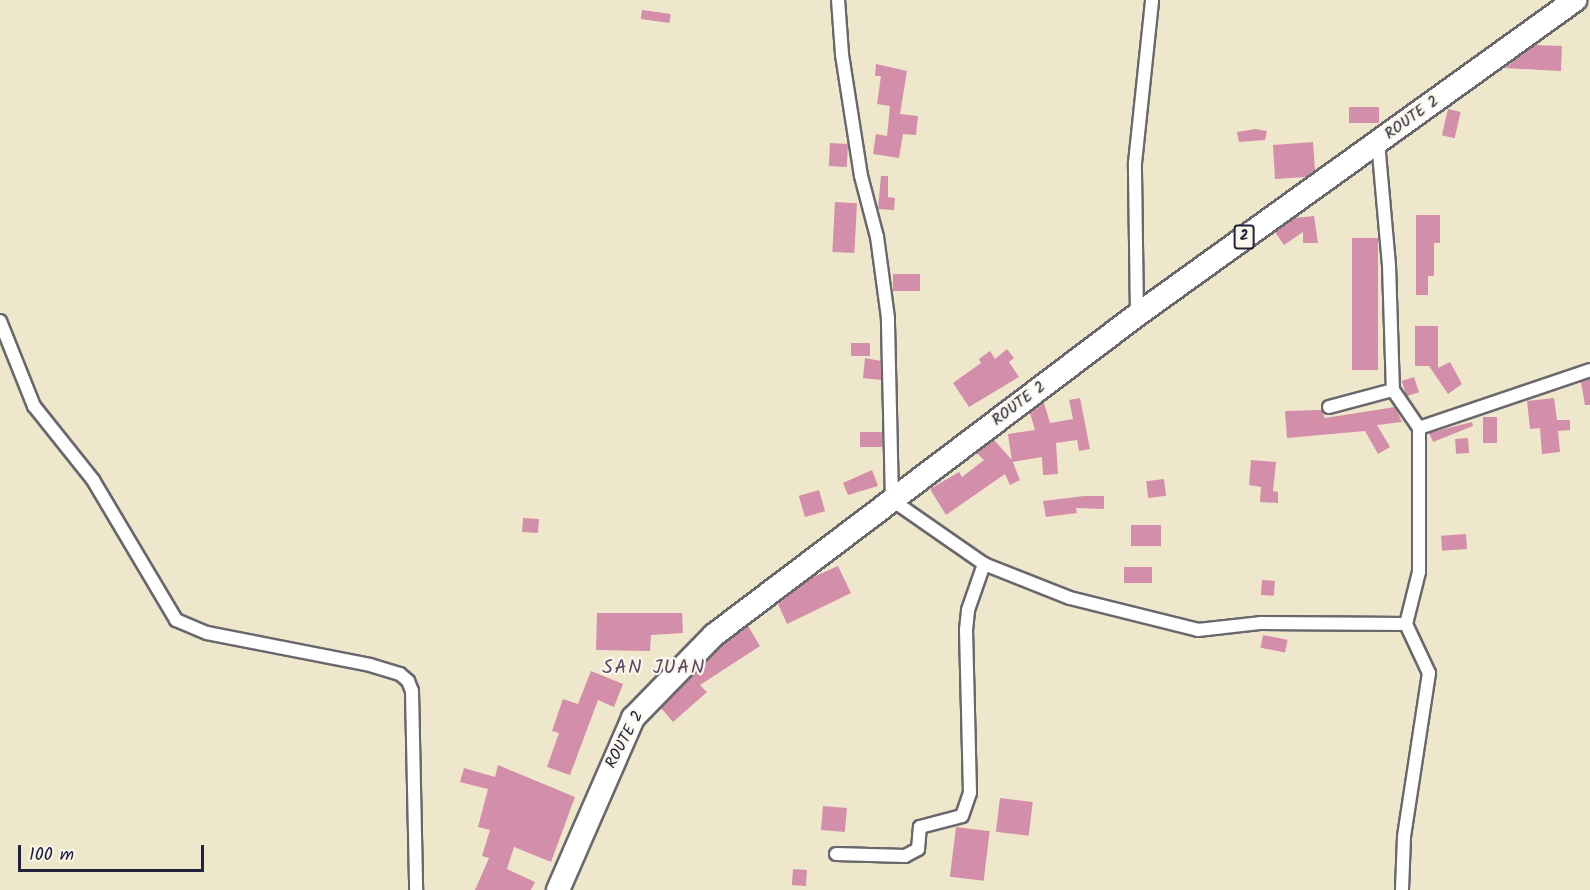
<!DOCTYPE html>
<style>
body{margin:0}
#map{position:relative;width:1590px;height:890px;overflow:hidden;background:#efe7cb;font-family:Kalam,sans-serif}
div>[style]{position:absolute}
.building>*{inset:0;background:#d38eaa;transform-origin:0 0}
.roads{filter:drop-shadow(2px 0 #6a676d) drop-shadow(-2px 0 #6a676d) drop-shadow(0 2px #6a676d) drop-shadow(0 -2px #6a676d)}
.street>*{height:12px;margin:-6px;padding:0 6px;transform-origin:6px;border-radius:6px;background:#fff}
.highway>*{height:22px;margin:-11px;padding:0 11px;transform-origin:11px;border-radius:11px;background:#fff}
span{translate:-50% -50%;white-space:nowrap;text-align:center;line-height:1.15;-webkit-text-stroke:4.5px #fbf7ec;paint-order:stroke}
.shield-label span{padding:2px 4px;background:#fbf7ec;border:2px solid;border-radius:4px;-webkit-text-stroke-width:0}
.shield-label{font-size:15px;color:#22223b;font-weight:700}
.street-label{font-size:16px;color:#22223b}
.quarter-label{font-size:20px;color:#604862;letter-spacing:1.5px}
.scale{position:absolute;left:18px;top:845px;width:186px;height:27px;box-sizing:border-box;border:3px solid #22223b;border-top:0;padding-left:8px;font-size:18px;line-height:21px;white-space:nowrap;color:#22223b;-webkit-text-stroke:4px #fbf7ec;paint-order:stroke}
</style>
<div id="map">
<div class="building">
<i style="left:642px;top:10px;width:29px;height:9px;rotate:8deg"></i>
<i style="clip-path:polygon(1535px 45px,1562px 46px,1561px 71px,1505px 68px)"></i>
<i style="clip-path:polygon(876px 64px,907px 71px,900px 114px,918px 116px,916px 135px,903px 134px,899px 158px,873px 154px,876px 134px,887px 136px,890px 106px,877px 104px,881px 76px,875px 76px)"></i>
<i style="left:1349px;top:107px;width:30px;height:16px"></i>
<i style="left:1448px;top:109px;width:13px;height:27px;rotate:13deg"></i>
<i style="clip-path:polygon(1255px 129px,1267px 131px,1265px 140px,1239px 142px,1237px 132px)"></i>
<i style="clip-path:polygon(1313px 142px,1315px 170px,1306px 177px,1275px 179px,1273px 145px)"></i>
<i style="left:830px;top:143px;width:18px;height:23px;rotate:3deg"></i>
<i style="clip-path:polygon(881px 176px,888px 176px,888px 197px,895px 198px,894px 210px,878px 209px)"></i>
<i style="left:835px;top:202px;width:22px;height:50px;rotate:3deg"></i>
<i style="clip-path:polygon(1416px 215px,1440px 215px,1440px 243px,1434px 243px,1434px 276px,1428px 276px,1428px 295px,1416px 295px)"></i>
<i style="clip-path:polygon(1314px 216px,1318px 243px,1303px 243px,1303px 232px,1284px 245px,1275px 232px,1294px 218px)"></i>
<i style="left:1352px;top:238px;width:26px;height:132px"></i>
<i style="left:893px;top:274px;width:27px;height:17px"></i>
<i style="clip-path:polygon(1415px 326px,1438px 326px,1438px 368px,1450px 362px,1462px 384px,1448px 394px,1429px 366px,1415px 366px)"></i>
<i style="left:870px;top:343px;width:13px;height:19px;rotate:90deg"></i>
<i style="clip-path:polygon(1007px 349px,1014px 358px,1009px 362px,1019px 377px,969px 407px,953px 383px,981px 363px,979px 359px,990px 351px,995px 359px)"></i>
<i style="clip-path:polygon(865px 358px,881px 361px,881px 380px,863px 378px)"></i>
<i style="left:1414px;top:377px;width:16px;height:13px;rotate:72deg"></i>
<i style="clip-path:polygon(1590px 379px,1590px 405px,1585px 405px,1581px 382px)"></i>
<i style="clip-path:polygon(1080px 398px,1090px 449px,1079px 451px,1077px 440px,1056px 443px,1058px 474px,1043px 475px,1042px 457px,1012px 462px,1008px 434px,1035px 430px,1030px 413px,1044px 403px,1050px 423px,1073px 419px,1069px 400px)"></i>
<i style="clip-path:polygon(1554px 398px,1557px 420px,1570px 420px,1570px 430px,1558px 431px,1560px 452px,1542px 454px,1540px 428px,1530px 429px,1527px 401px)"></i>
<i style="clip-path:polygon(1395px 407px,1402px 422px,1377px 425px,1390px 447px,1378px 454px,1365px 431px,1287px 438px,1285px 411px,1321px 410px,1325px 418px)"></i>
<i style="left:1483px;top:417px;width:14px;height:26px"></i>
<i style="clip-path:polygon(1472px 422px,1473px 426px,1433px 442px,1429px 433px)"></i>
<i style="left:860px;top:432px;width:22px;height:15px"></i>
<i style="left:1468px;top:438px;width:15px;height:13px;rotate:86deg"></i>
<i style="clip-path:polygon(994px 440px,1012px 460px,1020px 480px,1010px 485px,1005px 474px,946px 515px,930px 489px,959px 472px,962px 477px,984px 460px,977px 453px)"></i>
<i style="clip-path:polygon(1251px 460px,1276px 462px,1273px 491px,1278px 492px,1278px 503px,1260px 502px,1261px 487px,1249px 485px)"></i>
<i style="clip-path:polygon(872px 470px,878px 486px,848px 495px,843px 483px)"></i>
<i style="left:1164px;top:479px;width:17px;height:18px;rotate:83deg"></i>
<i style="left:819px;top:490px;width:22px;height:21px;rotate:74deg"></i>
<i style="clip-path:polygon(1084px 496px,1104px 496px,1104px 509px,1076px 508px,1077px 513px,1046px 517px,1043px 501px)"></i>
<i style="left:523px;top:518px;width:16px;height:14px;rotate:4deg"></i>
<i style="left:1131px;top:525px;width:30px;height:21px"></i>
<i style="left:1466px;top:534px;width:15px;height:25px;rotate:86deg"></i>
<i style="clip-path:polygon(838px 566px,851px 593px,787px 624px,778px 604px,811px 578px)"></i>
<i style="left:1124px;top:567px;width:28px;height:16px"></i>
<i style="left:1262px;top:580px;width:13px;height:15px;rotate:4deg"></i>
<i style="clip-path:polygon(597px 613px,682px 613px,683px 633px,651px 635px,650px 651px,596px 650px)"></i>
<i style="clip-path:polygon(748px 626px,760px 646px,700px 685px,707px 692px,673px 722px,661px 708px,723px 645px)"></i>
<i style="left:1263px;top:635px;width:25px;height:13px;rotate:11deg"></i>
<i style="clip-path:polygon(591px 671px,623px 684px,614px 707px,598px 700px,570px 775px,547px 767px,559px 733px,552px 731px,563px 699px,578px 704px)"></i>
<i style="clip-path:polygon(498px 765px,575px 797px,551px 862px,514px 847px,507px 869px,535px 882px,531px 890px,475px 890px,489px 858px,482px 856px,490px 830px,478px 827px,488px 789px,460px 782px,464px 768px,495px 777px)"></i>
<i style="left:1000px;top:798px;width:33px;height:34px;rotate:7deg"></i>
<i style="left:823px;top:806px;width:24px;height:24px;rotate:5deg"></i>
<i style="left:956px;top:827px;width:34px;height:50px;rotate:7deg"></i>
<i style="left:793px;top:869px;width:14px;height:16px;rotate:4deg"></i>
</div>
<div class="roads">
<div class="street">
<i style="left:1378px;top:142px;width:123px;rotate:84.9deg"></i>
<i style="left:1389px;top:265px;width:125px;rotate:88.2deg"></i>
<i style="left:1393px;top:390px;width:46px;rotate:55.6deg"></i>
<i style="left:1419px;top:428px;width:144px;rotate:90deg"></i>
<i style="left:1419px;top:572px;width:54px;rotate:104deg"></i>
<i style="left:1406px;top:624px;width:54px;rotate:64.9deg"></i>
<i style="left:1429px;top:673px;width:166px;rotate:98.7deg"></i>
<i style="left:1404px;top:837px;width:53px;rotate:92.2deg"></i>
<i style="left:1137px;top:315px;width:152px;rotate:-90.8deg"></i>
<i style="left:1135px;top:163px;width:164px;rotate:-84deg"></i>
<i style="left:0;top:321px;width:92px;rotate:68.2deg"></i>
<i style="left:34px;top:406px;width:95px;rotate:51.4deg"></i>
<i style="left:93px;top:480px;width:163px;rotate:59.3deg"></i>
<i style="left:176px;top:620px;width:34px;rotate:23deg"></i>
<i style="left:207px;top:633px;width:166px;rotate:11.1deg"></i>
<i style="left:370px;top:665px;width:31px;rotate:17deg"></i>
<i style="left:400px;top:674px;width:11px;rotate:41deg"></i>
<i style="left:408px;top:681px;width:11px;rotate:68deg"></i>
<i style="left:412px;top:691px;width:199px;rotate:88.8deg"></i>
<i style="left:1329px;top:407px;width:66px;rotate:-14.9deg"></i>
<i style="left:1419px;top:428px;width:181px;rotate:-18.7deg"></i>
<i style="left:984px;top:564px;width:92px;rotate:21.6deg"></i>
<i style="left:1070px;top:598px;width:132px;rotate:14deg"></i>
<i style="left:1198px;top:630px;width:62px;rotate:-6.4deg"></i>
<i style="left:1260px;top:623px;width:146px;rotate:0.4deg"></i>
<i style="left:836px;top:854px;width:69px;rotate:1.7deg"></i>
<i style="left:905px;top:856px;width:15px;rotate:-28deg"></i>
<i style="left:918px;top:849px;width:22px;rotate:-85deg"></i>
<i style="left:920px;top:827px;width:43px;rotate:-14.7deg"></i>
<i style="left:962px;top:816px;width:24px;rotate:-71deg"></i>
<i style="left:970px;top:793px;width:163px;rotate:-91.4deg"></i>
<i style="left:966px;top:630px;width:20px;rotate:-84deg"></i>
<i style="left:968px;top:610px;width:49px;rotate:-70.8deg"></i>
<i style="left:984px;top:564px;width:112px;rotate:-145.2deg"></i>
<i style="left:892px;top:500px;width:182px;rotate:-91.3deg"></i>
<i style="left:888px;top:318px;width:82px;rotate:-97.7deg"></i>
<i style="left:877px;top:237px;width:63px;rotate:-104.7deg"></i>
<i style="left:861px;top:176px;width:123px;rotate:-98.9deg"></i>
<i style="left:842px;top:54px;width:54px;rotate:-94.2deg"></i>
</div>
<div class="highway">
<i style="left:558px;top:890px;width:188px;rotate:-66.4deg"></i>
<i style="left:633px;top:718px;width:116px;rotate:-45.7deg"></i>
<i style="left:714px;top:635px;width:530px;rotate:-37.11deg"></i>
<i style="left:1137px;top:315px;width:540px;rotate:-35.72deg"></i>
</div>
</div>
<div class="shield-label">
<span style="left:1244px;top:237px">2</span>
</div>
<div class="street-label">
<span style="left:1412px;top:118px;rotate:-36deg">ROUTE 2</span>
<span style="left:1019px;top:404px;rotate:-37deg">ROUTE 2</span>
<span style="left:625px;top:740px;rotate:-62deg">ROUTE 2</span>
</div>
<div class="quarter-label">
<span style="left:654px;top:668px">SAN JUAN</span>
</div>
<div class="scale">100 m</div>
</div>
